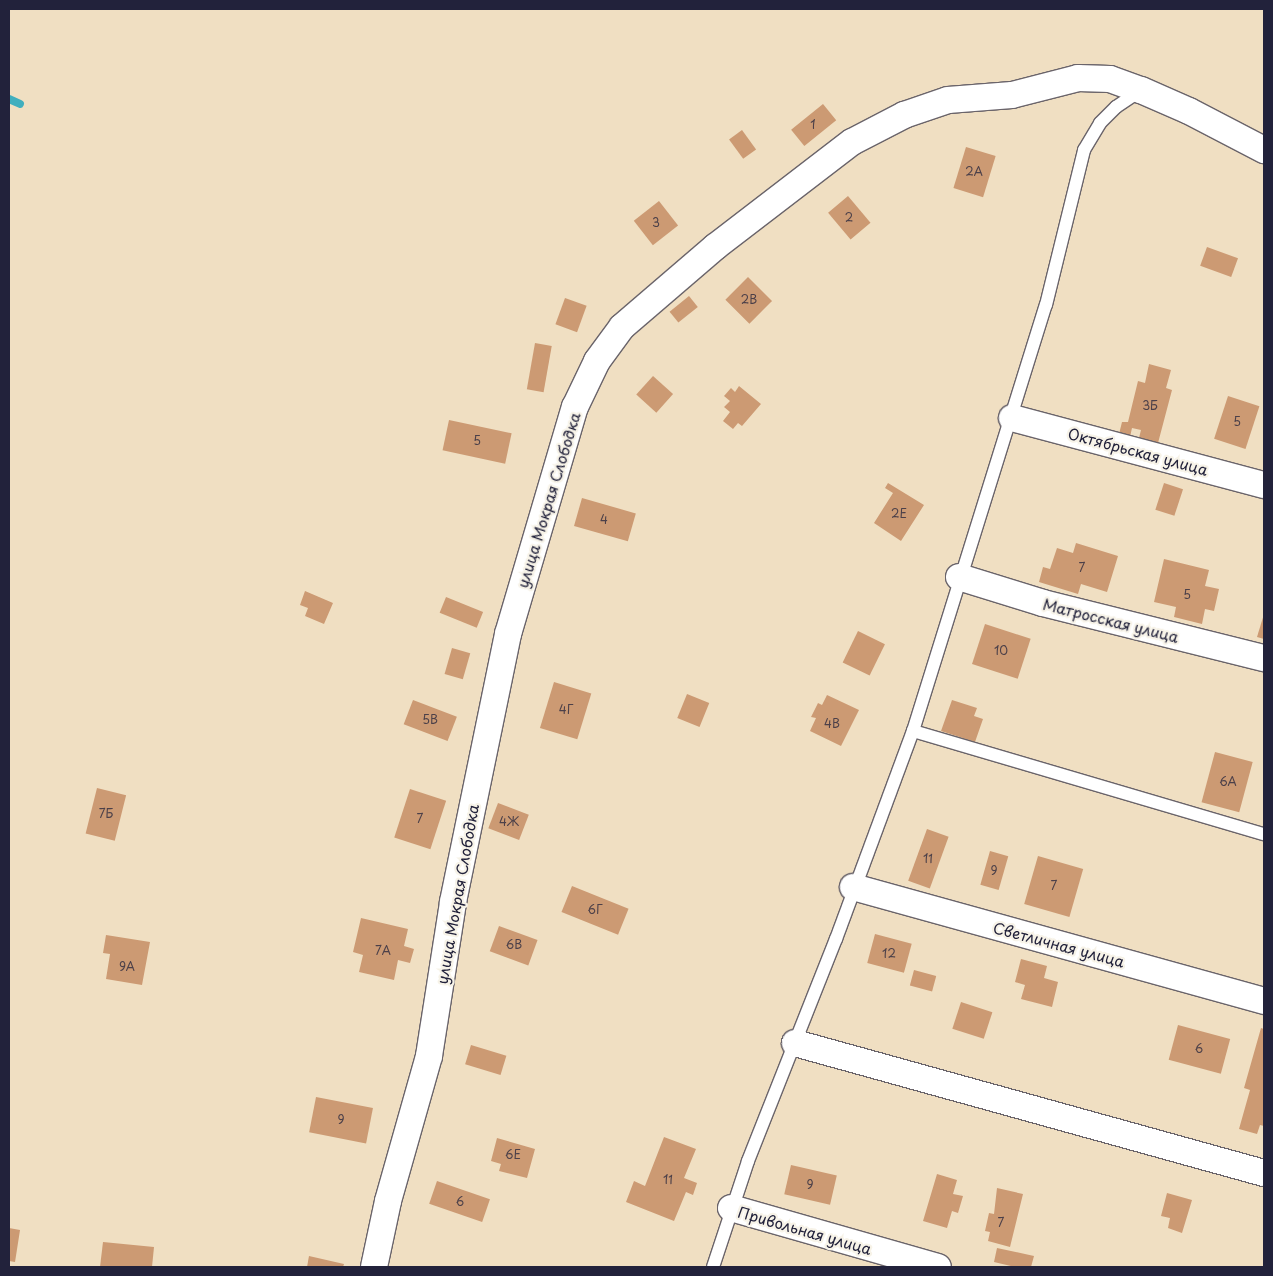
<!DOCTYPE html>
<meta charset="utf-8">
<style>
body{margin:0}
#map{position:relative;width:1273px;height:1276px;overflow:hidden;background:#f0dfc2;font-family:"Playpen Sans",sans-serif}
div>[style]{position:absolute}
.stream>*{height:8px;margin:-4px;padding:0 4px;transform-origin:4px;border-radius:4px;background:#41afbe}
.building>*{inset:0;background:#cc9a73;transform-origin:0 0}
.roads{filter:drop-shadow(1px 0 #6a646a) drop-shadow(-1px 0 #6a646a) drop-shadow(0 1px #6a646a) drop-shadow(0 -1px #6a646a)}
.service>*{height:12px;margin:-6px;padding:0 6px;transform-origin:6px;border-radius:6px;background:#fff}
.minor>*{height:26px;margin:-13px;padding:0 13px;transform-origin:13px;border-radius:13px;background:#fff}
span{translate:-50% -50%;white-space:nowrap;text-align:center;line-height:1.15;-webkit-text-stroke:4.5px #f7f3e8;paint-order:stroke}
.number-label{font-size:12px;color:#4c4049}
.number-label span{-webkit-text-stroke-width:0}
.street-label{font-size:15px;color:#22223b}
.frame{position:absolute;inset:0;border:10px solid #22223b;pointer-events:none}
</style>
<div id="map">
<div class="stream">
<i style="left:9px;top:99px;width:12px;rotate:24deg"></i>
</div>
<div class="building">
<i style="left:823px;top:104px;width:21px;height:41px;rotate:51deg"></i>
<i style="left:742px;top:130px;width:24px;height:16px;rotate:54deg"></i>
<i style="left:966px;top:147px;width:31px;height:43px;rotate:17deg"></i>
<i style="left:848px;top:196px;width:35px;height:26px;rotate:50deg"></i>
<i style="left:659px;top:201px;width:31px;height:32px;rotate:52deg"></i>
<i style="left:1207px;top:247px;width:33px;height:20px;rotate:20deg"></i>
<i style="left:748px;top:277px;width:34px;height:32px;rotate:45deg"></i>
<i style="left:689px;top:296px;width:14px;height:25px;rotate:51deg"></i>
<i style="left:565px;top:298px;width:23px;height:28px;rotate:20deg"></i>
<i style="left:535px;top:343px;width:17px;height:47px;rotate:10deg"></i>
<i style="clip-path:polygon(1149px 364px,1171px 370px,1166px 388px,1172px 390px,1158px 443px,1139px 438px,1141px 430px,1132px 428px,1130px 437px,1119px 434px,1122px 422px,1128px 422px,1138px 381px,1145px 383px)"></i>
<i style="left:653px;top:376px;width:27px;height:25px;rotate:42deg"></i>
<i style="clip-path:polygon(739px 386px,761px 404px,742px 426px,738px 423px,733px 429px,723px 421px,730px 412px,724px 407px,730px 401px,724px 396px,731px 388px,735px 392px)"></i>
<i style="left:1228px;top:396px;width:33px;height:45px;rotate:18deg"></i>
<i style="left:449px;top:420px;width:64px;height:31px;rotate:12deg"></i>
<i style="clip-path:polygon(888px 483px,924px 505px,901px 541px,874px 523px,893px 493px,885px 488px)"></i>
<i style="left:1164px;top:483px;width:20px;height:28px;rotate:18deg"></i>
<i style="left:582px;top:498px;width:56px;height:29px;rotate:16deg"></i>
<i style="clip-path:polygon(1076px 543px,1118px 556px,1107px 592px,1081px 584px,1078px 594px,1039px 582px,1043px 567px,1050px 569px,1057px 548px,1073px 553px)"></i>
<i style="clip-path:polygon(1164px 559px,1209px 570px,1205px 586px,1219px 589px,1214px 611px,1205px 609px,1202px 624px,1174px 617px,1176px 607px,1154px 602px)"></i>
<i style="clip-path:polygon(305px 591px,333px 603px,324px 624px,305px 616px,308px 608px,300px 605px)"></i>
<i style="left:446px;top:597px;width:40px;height:17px;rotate:22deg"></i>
<i style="clip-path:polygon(1264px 614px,1264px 639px,1257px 637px)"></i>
<i style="left:985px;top:624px;width:48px;height:42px;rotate:18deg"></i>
<i style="left:858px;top:631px;width:30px;height:35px;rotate:26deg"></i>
<i style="left:452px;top:648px;width:19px;height:27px;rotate:16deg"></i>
<i style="left:554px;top:682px;width:39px;height:48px;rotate:17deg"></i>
<i style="left:687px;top:694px;width:24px;height:26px;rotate:22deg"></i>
<i style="clip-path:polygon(827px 695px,859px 710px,841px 746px,810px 731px,816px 718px,811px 717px,818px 703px,822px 705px)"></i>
<i style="left:413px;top:700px;width:47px;height:26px;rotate:21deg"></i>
<i style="clip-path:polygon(952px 700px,977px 708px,974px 716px,983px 719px,975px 742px,941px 731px)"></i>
<i style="left:1215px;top:752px;width:39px;height:52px;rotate:15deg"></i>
<i style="left:97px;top:788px;width:30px;height:47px;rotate:14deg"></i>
<i style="left:410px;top:789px;width:38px;height:51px;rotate:18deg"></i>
<i style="left:498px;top:803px;width:33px;height:27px;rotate:21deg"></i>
<i style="left:927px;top:829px;width:23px;height:55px;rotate:20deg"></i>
<i style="left:990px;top:851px;width:19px;height:35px;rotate:16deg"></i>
<i style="left:1038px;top:856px;width:47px;height:50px;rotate:16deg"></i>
<i style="left:572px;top:886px;width:61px;height:28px;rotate:22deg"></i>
<i style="clip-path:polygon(361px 918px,408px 929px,404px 946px,414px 949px,410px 963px,398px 960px,394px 980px,359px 972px,363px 955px,353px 952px)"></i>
<i style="left:499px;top:926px;width:41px;height:27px;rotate:20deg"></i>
<i style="left:875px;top:934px;width:38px;height:30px;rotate:15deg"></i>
<i style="clip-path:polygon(106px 935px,150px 942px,142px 985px,106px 979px,110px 954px,103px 953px)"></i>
<i style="clip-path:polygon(1021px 959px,1047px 966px,1044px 978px,1058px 982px,1052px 1007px,1021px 999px,1025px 985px,1015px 982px)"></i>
<i style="left:914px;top:970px;width:23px;height:16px;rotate:15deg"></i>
<i style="left:961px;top:1002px;width:33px;height:28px;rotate:18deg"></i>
<i style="left:1178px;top:1025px;width:54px;height:36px;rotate:15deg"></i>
<i style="clip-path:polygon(1261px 1028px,1264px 1029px,1264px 1126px,1260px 1125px,1257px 1134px,1239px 1129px,1250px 1090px,1244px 1088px)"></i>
<i style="left:471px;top:1045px;width:37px;height:20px;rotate:17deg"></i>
<i style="left:316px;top:1097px;width:58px;height:36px;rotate:11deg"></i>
<i style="clip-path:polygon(664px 1137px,696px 1149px,684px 1178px,697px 1183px,693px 1195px,686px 1192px,674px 1221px,626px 1202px,634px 1181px,645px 1186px)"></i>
<i style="clip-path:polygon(497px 1138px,535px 1149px,527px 1178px,499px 1171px,501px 1164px,491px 1161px)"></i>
<i style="left:791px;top:1165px;width:47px;height:30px;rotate:13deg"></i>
<i style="clip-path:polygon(937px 1174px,957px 1180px,953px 1194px,963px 1196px,958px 1213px,952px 1211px,947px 1228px,923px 1221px)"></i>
<i style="left:437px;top:1181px;width:56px;height:24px;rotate:19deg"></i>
<i style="clip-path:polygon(997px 1188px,1023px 1194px,1010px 1247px,988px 1241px,990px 1232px,985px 1231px,989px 1213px,994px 1214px)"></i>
<i style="clip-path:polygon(1167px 1193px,1192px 1200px,1182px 1233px,1168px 1228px,1170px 1218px,1161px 1216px)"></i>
<i style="clip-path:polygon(9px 1228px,20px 1230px,15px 1262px,9px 1261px)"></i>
<i style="clip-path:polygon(103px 1242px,154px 1247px,152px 1267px,100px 1267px)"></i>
<i style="clip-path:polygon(997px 1248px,1034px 1256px,1031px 1267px,1015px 1267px,994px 1262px)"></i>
<i style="clip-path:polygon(309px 1256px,344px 1264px,343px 1267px,307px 1267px)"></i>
</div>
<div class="roads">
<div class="service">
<i style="left:913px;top:731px;width:366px;rotate:16.4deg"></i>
<i style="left:713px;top:1267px;width:112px;rotate:-71.7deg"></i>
<i style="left:748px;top:1161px;width:239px;rotate:-68.4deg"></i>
<i style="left:836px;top:939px;width:222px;rotate:-69.7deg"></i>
<i style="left:913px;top:731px;width:446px;rotate:-72.7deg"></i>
<i style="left:1046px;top:305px;width:160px;rotate:-76.2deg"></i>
<i style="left:1084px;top:150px;width:31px;rotate:-59deg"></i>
<i style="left:1100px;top:123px;width:23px;rotate:-45deg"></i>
<i style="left:1116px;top:107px;width:30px;rotate:-34deg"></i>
</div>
<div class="minor">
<i style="left:1012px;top:418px;width:261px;rotate:14.9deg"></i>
<i style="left:959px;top:577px;width:88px;rotate:17.2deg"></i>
<i style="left:1043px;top:603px;width:228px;rotate:14deg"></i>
<i style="left:853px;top:887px;width:427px;rotate:15.5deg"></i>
<i style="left:795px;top:1043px;width:487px;rotate:15.5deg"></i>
<i style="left:731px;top:1208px;width:215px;rotate:15.9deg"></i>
<i style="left:374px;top:1267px;width:67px;rotate:-78deg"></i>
<i style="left:388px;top:1201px;width:151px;rotate:-74.2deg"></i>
<i style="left:429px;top:1056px;width:156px;rotate:-81.1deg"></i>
<i style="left:453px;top:902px;width:274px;rotate:-78.4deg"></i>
<i style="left:508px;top:634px;width:237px;rotate:-73.6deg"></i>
<i style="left:575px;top:407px;width:51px;rotate:-64.4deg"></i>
<i style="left:597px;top:361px;width:42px;rotate:-53.7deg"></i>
<i style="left:622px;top:327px;width:123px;rotate:-40.7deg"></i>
<i style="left:715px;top:247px;width:173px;rotate:-37.5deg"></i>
<i style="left:852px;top:142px;width:59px;rotate:-27.4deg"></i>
<i style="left:904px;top:115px;width:46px;rotate:-18.8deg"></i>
<i style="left:948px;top:100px;width:64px;rotate:-4.5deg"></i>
<i style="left:1012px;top:95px;width:68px;rotate:-14.4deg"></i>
<i style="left:1078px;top:78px;width:32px;rotate:2deg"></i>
<i style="left:1110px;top:79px;width:33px;rotate:20deg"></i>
<i style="left:1141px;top:90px;width:52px;rotate:23.6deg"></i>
<i style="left:1189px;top:111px;width:85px;rotate:27.5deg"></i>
</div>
</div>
<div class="number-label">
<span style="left:813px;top:125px">1</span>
<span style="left:974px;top:172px">2А</span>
<span style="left:849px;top:218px">2</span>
<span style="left:656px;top:223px">3</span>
<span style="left:749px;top:300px">2В</span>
<span style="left:1150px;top:406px">3Б</span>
<span style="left:1237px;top:422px">5</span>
<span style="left:477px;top:441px">5</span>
<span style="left:899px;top:514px">2Е</span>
<span style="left:604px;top:520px">4</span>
<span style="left:1082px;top:568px">7</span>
<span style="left:1187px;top:595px">5</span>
<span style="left:1001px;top:651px">10</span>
<span style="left:566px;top:710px">4Г</span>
<span style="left:430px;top:720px">5В</span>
<span style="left:832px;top:724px">4В</span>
<span style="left:1228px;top:782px">6А</span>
<span style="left:106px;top:814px">7Б</span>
<span style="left:420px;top:819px">7</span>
<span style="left:509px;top:822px">4Ж</span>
<span style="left:928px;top:859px">11</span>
<span style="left:994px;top:871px">9</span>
<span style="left:1054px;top:886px">7</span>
<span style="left:595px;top:910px">6Г</span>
<span style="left:514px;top:945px">6В</span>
<span style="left:383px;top:951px">7А</span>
<span style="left:889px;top:954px">12</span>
<span style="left:127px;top:967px">9А</span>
<span style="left:1199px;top:1049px">6</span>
<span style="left:341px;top:1120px">9</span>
<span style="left:513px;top:1155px">6Е</span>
<span style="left:668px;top:1180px">11</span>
<span style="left:810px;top:1185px">9</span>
<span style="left:460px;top:1202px">6</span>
<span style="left:1001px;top:1223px">7</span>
</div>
<div class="street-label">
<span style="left:1138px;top:451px;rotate:15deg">Октябрьская улица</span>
<span style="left:548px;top:500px;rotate:-73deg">улица Мокрая Слободка</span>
<span style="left:1111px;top:620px;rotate:14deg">Матросская улица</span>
<span style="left:457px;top:894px;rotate:-80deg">улица Мокрая Слободка</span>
<span style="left:1059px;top:944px;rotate:15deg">Светличная улица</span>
<span style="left:805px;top:1230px;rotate:16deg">Привольная улица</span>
</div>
<div class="frame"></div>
</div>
